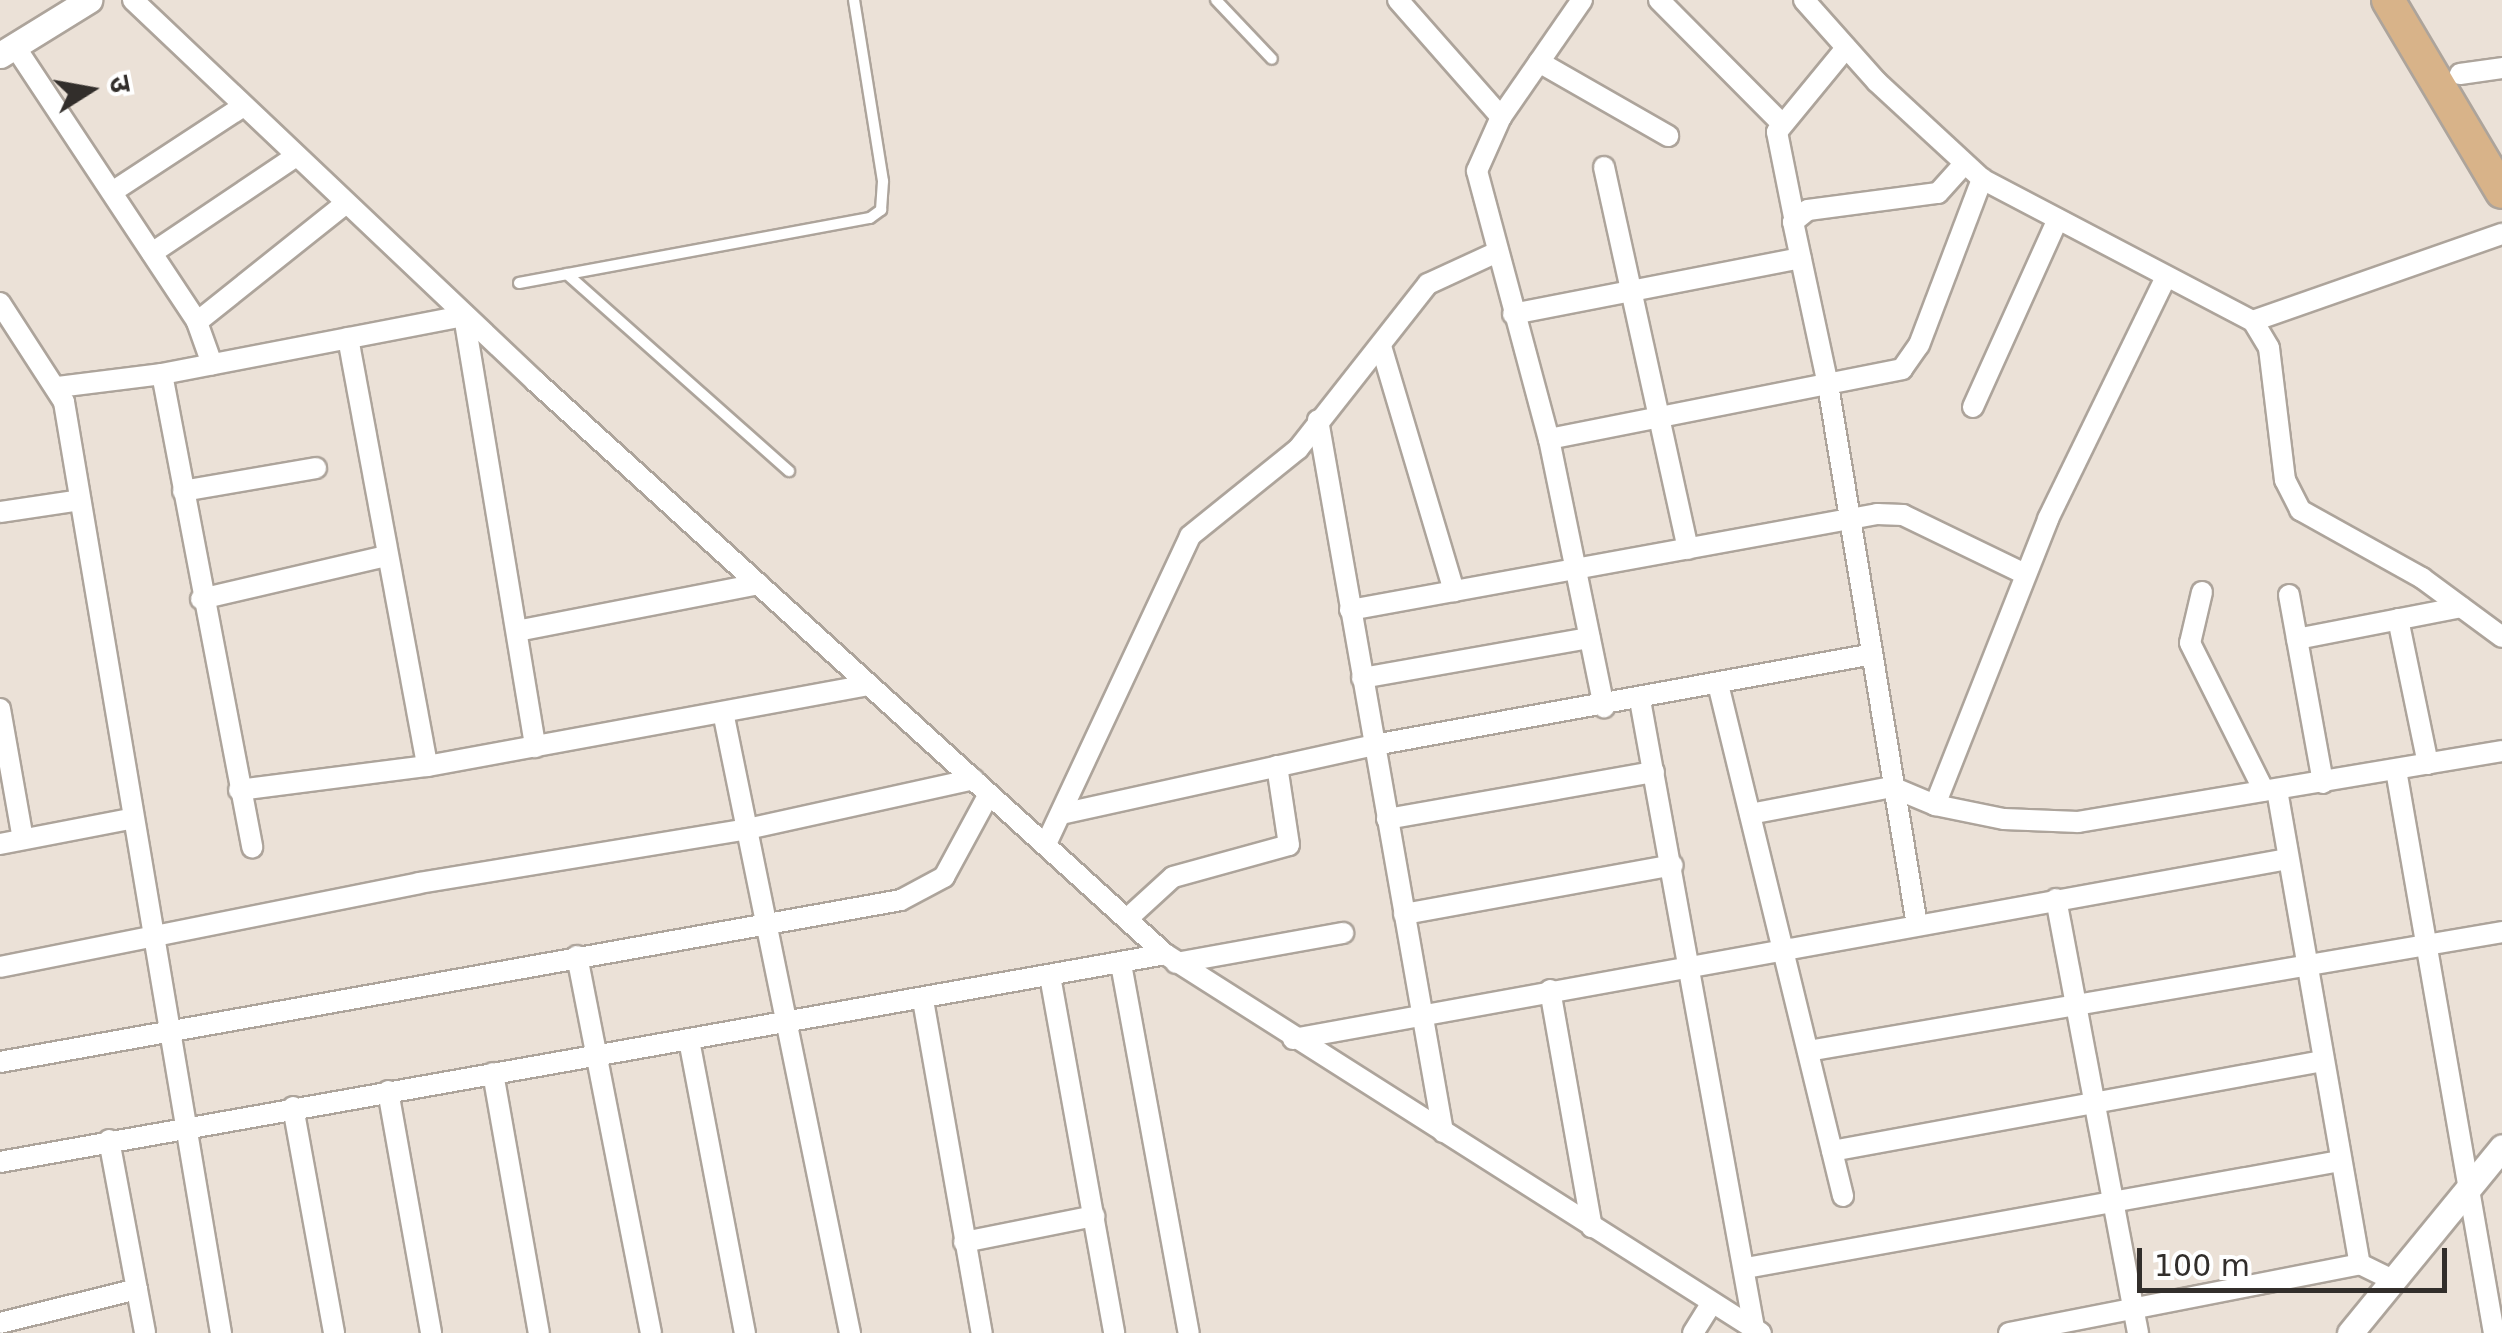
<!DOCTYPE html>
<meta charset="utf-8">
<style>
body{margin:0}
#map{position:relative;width:2502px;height:1333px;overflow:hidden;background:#ebe1d7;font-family:"DejaVu Sans","Noto Sans Devanagari",sans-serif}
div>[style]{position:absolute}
.roads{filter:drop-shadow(2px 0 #ada49b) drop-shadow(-2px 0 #ada49b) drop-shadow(0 2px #ada49b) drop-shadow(0 -2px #ada49b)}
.service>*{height:10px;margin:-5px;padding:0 5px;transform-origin:5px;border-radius:5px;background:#fff}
.minor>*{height:20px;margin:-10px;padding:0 10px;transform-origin:10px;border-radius:10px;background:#fff}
.tertiary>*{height:25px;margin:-12.5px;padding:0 12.5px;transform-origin:12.5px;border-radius:12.5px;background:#fff}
.primary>*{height:32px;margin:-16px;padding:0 16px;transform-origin:16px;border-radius:16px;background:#d8b389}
span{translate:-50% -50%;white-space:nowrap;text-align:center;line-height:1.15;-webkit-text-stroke:8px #fff;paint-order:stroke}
.north{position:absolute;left:40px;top:40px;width:100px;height:100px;-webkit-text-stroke:8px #fff;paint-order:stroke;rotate:79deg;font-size:28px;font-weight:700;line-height:40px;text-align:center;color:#322e2b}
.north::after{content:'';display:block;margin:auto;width:35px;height:45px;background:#322e2b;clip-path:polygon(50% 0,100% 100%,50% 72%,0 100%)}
.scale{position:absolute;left:2137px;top:1248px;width:310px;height:45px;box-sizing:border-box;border:5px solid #322e2b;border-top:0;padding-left:12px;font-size:30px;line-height:35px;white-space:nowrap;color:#322e2b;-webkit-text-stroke:8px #fff;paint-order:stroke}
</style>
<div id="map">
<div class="roads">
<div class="service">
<i style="left:1216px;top:0;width:81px;rotate:46.5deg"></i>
<i style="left:567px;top:274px;width:297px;rotate:41.6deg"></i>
<i style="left:519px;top:283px;width:357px;rotate:-10.5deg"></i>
<i style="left:870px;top:218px;width:14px;rotate:-36deg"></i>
<i style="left:881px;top:210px;width:29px;rotate:-86deg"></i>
<i style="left:883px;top:181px;width:183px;rotate:-99.1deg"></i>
</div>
<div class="minor">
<i style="left:133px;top:0;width:554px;rotate:43.46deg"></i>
<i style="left:535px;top:381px;width:852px;rotate:42.29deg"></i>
<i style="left:1165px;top:954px;width:706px;rotate:32.45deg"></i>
<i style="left:1398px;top:0;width:156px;rotate:48.6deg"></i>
<i style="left:1582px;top:0;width:142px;rotate:124.7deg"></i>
<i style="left:1501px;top:117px;width:59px;rotate:114deg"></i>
<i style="left:1477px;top:171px;width:278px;rotate:75deg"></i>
<i style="left:1549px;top:439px;width:274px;rotate:78.4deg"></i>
<i style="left:1659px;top:0;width:172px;rotate:45.2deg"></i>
<i style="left:1804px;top:0;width:110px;rotate:48.3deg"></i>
<i style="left:1877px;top:82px;width:143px;rotate:42.7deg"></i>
<i style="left:1982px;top:179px;width:306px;rotate:27.7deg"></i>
<i style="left:2253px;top:321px;width:31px;rotate:59deg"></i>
<i style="left:2269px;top:348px;width:133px;rotate:83.1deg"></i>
<i style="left:2285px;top:480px;width:34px;rotate:63deg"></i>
<i style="left:2300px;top:510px;width:140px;rotate:29.1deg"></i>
<i style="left:2422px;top:578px;width:99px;rotate:36.4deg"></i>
<i style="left:14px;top:45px;width:332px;rotate:56.5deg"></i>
<i style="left:197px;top:322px;width:45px;rotate:70.3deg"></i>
<i style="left:1539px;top:62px;width:149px;rotate:29.8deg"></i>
<i style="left:2460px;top:74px;width:42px;rotate:-8.1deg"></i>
<i style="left:1604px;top:167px;width:391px;rotate:77.6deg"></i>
<i style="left:112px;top:192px;width:155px;rotate:-33.2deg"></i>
<i style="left:1794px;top:217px;width:87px;rotate:-101.3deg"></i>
<i style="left:1777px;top:132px;width:109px;rotate:-50.6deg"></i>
<i style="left:152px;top:253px;width:172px;rotate:-33.9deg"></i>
<i style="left:0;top:303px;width:118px;rotate:57.1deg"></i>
<i style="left:64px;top:402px;width:944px;rotate:80.43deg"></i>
<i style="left:1513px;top:314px;width:293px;rotate:-11deg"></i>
<i style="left:2253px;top:321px;width:264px;rotate:-19.3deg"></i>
<i style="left:197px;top:322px;width:189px;rotate:-38.6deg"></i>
<i style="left:348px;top:338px;width:435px;rotate:79.5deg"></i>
<i style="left:1381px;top:346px;width:256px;rotate:73.4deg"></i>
<i style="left:162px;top:374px;width:482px;rotate:79.2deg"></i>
<i style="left:58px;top:387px;width:105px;rotate:-7.1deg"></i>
<i style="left:162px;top:374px;width:308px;rotate:-10.9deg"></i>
<i style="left:464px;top:316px;width:437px;rotate:80.6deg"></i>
<i style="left:1973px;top:407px;width:206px;rotate:-65.7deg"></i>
<i style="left:1318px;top:420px;width:723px;rotate:80.04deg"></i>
<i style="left:1549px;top:439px;width:360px;rotate:-11.2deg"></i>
<i style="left:1902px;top:369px;width:29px;rotate:-55deg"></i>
<i style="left:1919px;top:345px;width:178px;rotate:-69.2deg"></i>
<i style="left:183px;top:491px;width:135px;rotate:-9.8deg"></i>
<i style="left:0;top:512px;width:81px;rotate:-8.5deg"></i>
<i style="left:2202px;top:592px;width:52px;rotate:103.2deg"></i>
<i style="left:2190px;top:643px;width:165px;rotate:63.4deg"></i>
<i style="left:2289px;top:595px;width:191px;rotate:79.7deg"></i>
<i style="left:201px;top:599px;width:190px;rotate:-13.1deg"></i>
<i style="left:1350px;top:610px;width:536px;rotate:-10.32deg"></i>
<i style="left:1877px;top:514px;width:26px;rotate:2deg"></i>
<i style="left:1903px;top:515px;width:136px;rotate:25.8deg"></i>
<i style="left:2398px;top:619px;width:148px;rotate:78.3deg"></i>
<i style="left:517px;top:631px;width:246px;rotate:-11deg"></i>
<i style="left:2297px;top:639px;width:167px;rotate:-11deg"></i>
<i style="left:1362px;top:678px;width:231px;rotate:-10deg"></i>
<i style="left:1718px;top:684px;width:527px;rotate:76.28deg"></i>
<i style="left:1640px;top:700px;width:638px;rotate:79.71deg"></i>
<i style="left:0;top:709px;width:132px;rotate:80deg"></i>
<i style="left:723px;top:712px;width:634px;rotate:78.44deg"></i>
<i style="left:2396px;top:770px;width:571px;rotate:80.13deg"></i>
<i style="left:239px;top:790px;width:190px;rotate:-7.3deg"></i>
<i style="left:427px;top:766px;width:449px;rotate:-10.4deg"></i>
<i style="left:2277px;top:790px;width:481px;rotate:80.1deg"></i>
<i style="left:1935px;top:805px;width:308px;rotate:-68.4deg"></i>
<i style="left:2048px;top:519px;width:269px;rotate:-64deg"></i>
<i style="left:1061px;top:814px;width:321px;rotate:-12.4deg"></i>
<i style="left:1374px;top:745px;width:502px;rotate:-10.33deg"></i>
<i style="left:1750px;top:814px;width:145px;rotate:-10.8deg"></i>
<i style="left:1892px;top:787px;width:47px;rotate:22.7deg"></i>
<i style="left:1935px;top:805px;width:70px;rotate:11.5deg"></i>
<i style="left:2004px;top:819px;width:74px;rotate:2.3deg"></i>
<i style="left:2078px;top:822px;width:430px;rotate:-9.5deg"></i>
<i style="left:1387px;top:819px;width:271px;rotate:-10deg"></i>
<i style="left:0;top:844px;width:132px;rotate:-10.9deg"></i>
<i style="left:1046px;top:844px;width:340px;rotate:-64.9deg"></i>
<i style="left:1190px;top:536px;width:139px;rotate:-38.9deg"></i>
<i style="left:1298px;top:449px;width:210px;rotate:-51.8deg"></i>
<i style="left:1428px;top:284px;width:74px;rotate:-24.8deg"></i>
<i style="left:2056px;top:899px;width:442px;rotate:79.3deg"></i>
<i style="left:1404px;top:914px;width:273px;rotate:-10.3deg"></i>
<i style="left:1127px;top:919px;width:62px;rotate:-42.4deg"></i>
<i style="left:1173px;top:877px;width:120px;rotate:-15.4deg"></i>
<i style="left:1289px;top:845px;width:80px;rotate:-98.6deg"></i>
<i style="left:1917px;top:925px;width:547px;rotate:-99.36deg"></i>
<i style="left:1828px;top:385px;width:167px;rotate:-102.1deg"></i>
<i style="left:1793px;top:222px;width:19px;rotate:-39deg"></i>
<i style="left:1808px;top:210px;width:131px;rotate:-7.5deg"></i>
<i style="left:1938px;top:193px;width:39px;rotate:-48deg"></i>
<i style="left:577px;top:956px;width:384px;rotate:78.9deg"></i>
<i style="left:1176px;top:963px;width:170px;rotate:-10.2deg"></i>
<i style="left:1121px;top:964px;width:375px;rotate:79.6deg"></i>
<i style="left:0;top:967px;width:427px;rotate:-11.3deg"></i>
<i style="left:419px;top:883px;width:332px;rotate:-9.3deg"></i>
<i style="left:747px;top:829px;width:232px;rotate:-12.4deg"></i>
<i style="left:1050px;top:976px;width:363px;rotate:79.8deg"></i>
<i style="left:1550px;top:990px;width:241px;rotate:80deg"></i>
<i style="left:923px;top:1000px;width:338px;rotate:80deg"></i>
<i style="left:1293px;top:1039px;width:1010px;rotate:-10.26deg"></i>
<i style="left:689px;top:1040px;width:298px;rotate:79.2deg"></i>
<i style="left:1808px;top:1051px;width:704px;rotate:-9.73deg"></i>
<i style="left:0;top:1062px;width:915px;rotate:-10.19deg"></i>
<i style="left:901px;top:900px;width:49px;rotate:-28.1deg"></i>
<i style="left:944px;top:877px;width:94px;rotate:-61.5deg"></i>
<i style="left:493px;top:1073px;width:264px;rotate:80deg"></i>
<i style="left:388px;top:1091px;width:246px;rotate:79.9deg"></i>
<i style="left:293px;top:1107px;width:230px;rotate:79.7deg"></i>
<i style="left:109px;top:1140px;width:196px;rotate:79.4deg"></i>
<i style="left:1832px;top:1151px;width:498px;rotate:-10.4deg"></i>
<i style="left:0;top:1162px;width:1183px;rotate:-10.12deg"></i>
<i style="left:964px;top:1242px;width:133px;rotate:-11.3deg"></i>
<i style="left:1746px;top:1268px;width:604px;rotate:-10.21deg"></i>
<i style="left:0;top:1323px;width:141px;rotate:-13.9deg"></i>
<i style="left:1693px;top:1333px;width:34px;rotate:-58deg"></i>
<i style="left:2009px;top:1333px;width:358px;rotate:-11.1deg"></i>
<i style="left:2360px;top:1264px;width:34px;rotate:26deg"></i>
</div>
<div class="tertiary">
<i style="left:0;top:55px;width:105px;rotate:-31.7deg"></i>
<i style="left:2350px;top:1333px;width:240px;rotate:-50.7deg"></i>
</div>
<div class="primary">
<i style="left:2388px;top:0;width:223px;rotate:59.3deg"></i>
</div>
</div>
<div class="north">उ</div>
<div class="scale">100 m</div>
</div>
